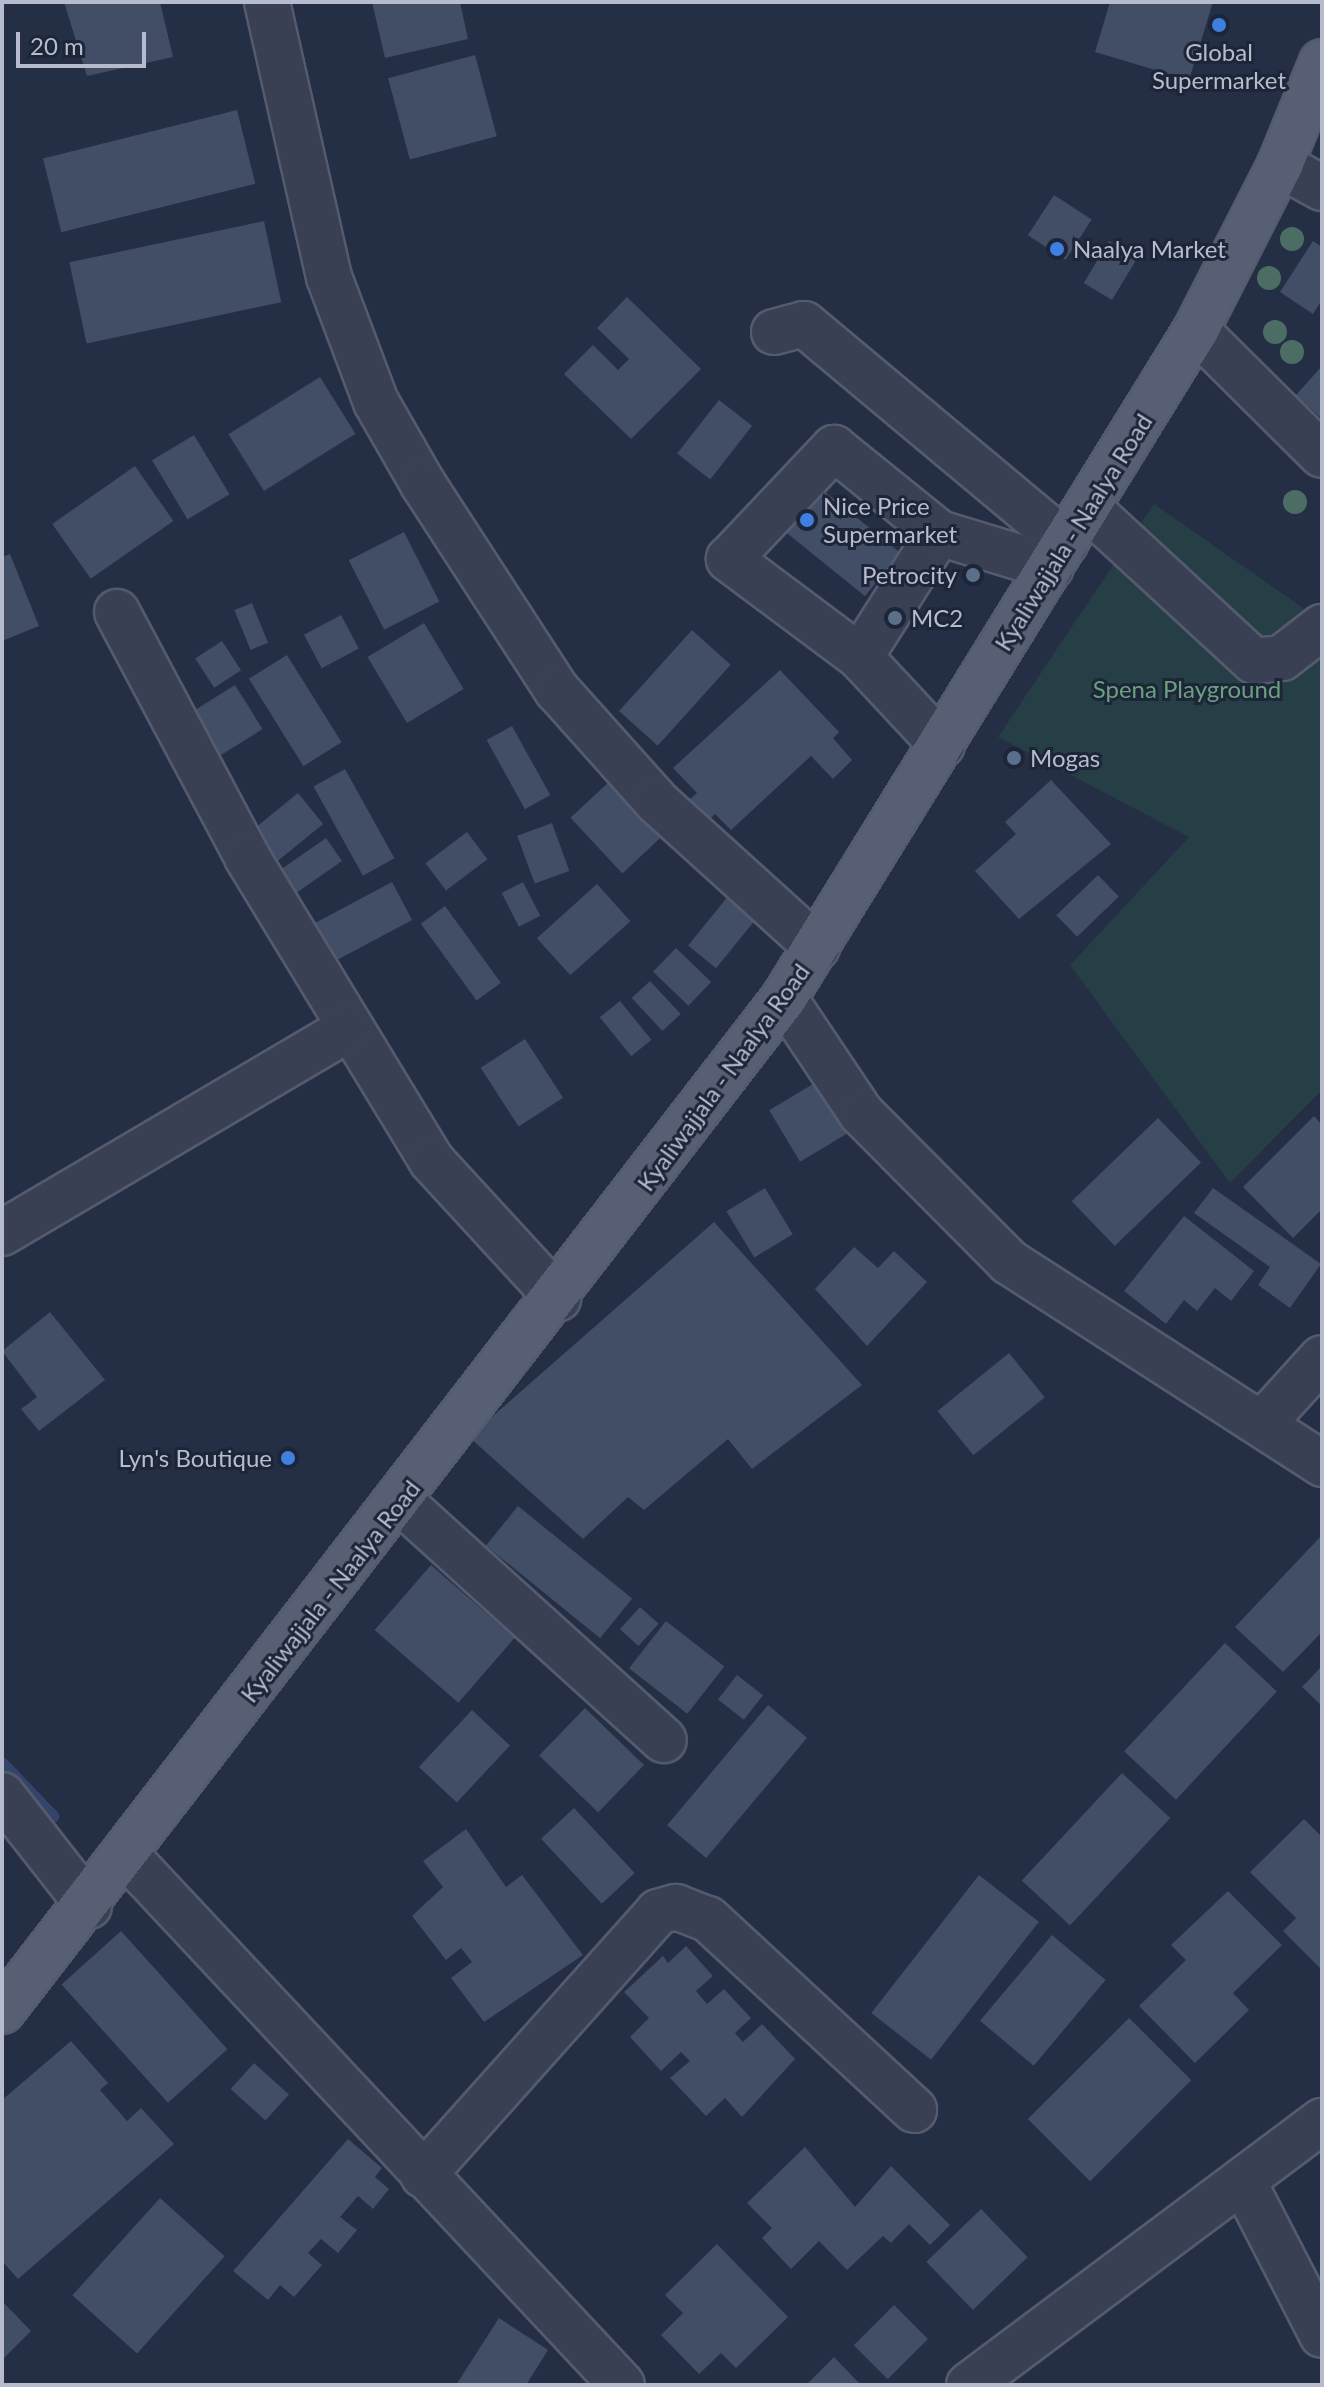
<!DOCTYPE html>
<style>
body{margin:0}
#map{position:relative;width:1324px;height:2387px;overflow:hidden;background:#242e44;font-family:Lato,sans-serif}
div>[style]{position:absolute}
.green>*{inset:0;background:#263e45}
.stream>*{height:12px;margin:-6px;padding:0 6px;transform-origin:6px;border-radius:6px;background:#34446b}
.building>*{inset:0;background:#424d66;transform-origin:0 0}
.roads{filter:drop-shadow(2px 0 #545b6e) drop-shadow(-2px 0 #545b6e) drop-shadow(0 2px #545b6e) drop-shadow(0 -2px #545b6e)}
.minor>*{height:44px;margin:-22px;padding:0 22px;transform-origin:22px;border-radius:22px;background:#394053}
.major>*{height:44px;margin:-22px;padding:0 22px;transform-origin:22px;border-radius:22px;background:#565f73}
.trees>*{width:24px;height:24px;margin:-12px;border-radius:50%;background:#4b6d64}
.dots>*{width:22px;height:22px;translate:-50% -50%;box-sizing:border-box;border:4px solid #1d2539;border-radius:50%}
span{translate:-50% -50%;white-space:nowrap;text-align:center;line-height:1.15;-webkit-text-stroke:6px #1d2539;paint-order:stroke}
.poi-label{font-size:24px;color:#b6bccd}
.left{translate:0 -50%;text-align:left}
.right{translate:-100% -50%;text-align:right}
.street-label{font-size:24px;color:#b6bccd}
.park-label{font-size:24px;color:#6ba07e}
.frame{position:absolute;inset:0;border:4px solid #b6bccd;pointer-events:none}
.scale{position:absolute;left:16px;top:32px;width:130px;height:36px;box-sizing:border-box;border:4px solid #b6bccd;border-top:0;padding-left:10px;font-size:24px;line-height:28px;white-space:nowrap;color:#b6bccd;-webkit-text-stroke:6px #1d2539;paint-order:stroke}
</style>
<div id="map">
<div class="green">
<i style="clip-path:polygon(1154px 504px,1322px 621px,1322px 1090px,1230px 1183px,1070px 965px,1189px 837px,998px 737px)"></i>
</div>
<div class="stream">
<i style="left:2px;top:1763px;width:74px;rotate:46.1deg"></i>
</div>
<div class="building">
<i style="clip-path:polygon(64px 2px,160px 2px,173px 57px,87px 76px)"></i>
<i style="clip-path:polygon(372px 2px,460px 2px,468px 39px,385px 58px)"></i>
<i style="clip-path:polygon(1110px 2px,1213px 2px,1189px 80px,1095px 52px)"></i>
<i style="left:475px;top:55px;width:84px;height:90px;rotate:75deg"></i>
<i style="left:237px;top:110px;width:76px;height:200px;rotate:76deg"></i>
<i style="left:1054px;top:195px;width:45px;height:48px;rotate:33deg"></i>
<i style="left:264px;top:221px;width:83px;height:199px;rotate:78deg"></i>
<i style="left:1109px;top:241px;width:33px;height:49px;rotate:31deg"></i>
<i style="clip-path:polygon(1313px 241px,1322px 247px,1322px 300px,1313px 314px,1280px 292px)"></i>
<i style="clip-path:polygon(627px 297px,701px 369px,631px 439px,564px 374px,593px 345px,618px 370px,629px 359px,597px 328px)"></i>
<i style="clip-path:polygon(1322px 366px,1322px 419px,1296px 395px)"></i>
<i style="left:320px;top:377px;width:67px;height:108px;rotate:58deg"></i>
<i style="left:719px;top:400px;width:42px;height:68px;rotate:38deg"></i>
<i style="left:194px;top:435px;width:69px;height:49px;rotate:59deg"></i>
<i style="left:135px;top:466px;width:67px;height:101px;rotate:55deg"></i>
<i style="left:814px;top:483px;width:111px;height:56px;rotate:39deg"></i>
<i style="left:404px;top:532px;width:78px;height:62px;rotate:63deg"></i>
<i style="clip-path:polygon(10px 554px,39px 626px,2px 641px,2px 557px)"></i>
<i style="left:252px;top:603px;width:43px;height:19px;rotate:68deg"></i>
<i style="left:341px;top:615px;width:38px;height:42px;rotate:62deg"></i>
<i style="left:424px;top:623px;width:77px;height:66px;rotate:59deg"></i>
<i style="left:692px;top:630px;width:52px;height:109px;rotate:42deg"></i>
<i style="left:222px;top:641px;width:35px;height:32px;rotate:57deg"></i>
<i style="left:287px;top:655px;width:103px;height:45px;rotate:58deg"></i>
<i style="clip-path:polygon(780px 670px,839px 732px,833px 738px,852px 760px,833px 779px,811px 756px,731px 830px,715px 814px,700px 828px,681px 807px,697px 793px,673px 768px)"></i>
<i style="left:235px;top:685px;width:52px;height:56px;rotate:58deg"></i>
<i style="left:512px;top:726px;width:79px;height:29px;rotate:61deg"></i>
<i style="left:345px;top:769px;width:102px;height:36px;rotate:61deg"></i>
<i style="clip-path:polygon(1051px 780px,1111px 844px,1019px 919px,975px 871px,1016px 834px,1005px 822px)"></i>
<i style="left:610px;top:781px;width:76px;height:54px;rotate:47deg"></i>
<i style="left:298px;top:793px;width:40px;height:68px;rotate:51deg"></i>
<i style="left:552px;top:823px;width:51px;height:37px;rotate:70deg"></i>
<i style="left:467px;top:832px;width:34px;height:52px;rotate:53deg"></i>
<i style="left:326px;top:838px;width:28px;height:56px;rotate:55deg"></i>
<i style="left:1098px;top:875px;width:30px;height:58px;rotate:46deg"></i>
<i style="left:392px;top:882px;width:43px;height:93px;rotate:62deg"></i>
<i style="left:523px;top:882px;width:38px;height:24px;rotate:63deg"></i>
<i style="left:597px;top:884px;width:50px;height:81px;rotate:48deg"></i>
<i style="left:729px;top:895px;width:36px;height:65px;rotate:39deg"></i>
<i style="left:445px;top:906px;width:95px;height:30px;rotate:54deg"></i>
<i style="left:676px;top:948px;width:49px;height:33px;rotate:44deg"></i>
<i style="left:650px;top:981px;width:45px;height:25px;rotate:47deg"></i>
<i style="left:620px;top:1001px;width:50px;height:26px;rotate:51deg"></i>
<i style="left:525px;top:1039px;width:70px;height:53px;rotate:57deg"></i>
<i style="left:818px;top:1081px;width:60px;height:57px;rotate:59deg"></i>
<i style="clip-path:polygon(1314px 1116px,1322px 1125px,1322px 1209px,1293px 1238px,1243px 1187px)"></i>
<i style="left:1158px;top:1118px;width:62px;height:120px;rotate:46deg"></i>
<i style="left:765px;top:1188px;width:54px;height:45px;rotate:59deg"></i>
<i style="clip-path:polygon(1213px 1188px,1321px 1264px,1290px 1308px,1258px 1285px,1270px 1267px,1194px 1213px)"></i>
<i style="clip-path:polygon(1184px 1216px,1254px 1271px,1231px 1301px,1215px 1288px,1197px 1311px,1184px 1300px,1166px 1324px,1124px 1291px)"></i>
<i style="clip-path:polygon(714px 1222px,862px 1385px,752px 1469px,728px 1439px,644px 1510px,628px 1497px,583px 1539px,469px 1437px)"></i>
<i style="clip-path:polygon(854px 1247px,878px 1268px,894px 1251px,927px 1282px,867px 1346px,815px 1289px)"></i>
<i style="clip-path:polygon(50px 1312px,105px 1380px,39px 1431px,21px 1409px,37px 1397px,2px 1351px)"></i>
<i style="left:1009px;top:1353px;width:57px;height:92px;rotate:51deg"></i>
<i style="left:518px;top:1506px;width:147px;height:51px;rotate:39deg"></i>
<i style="clip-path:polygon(1322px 1535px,1322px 1632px,1283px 1672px,1235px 1627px)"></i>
<i style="left:431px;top:1565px;width:111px;height:86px;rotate:41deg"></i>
<i style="left:640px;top:1607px;width:25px;height:30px;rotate:42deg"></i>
<i style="left:666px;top:1621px;width:74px;height:60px;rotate:38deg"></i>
<i style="left:1225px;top:1643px;width:71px;height:148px;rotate:43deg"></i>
<i style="clip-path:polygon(1322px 1666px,1322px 1706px,1302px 1687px)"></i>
<i style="left:737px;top:1675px;width:33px;height:31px;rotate:38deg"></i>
<i style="left:768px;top:1705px;width:51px;height:157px;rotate:40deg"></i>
<i style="left:585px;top:1708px;width:82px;height:66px;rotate:44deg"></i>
<i style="left:472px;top:1710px;width:52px;height:78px;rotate:43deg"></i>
<i style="left:1122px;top:1773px;width:66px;height:147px;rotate:43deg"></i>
<i style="left:574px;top:1808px;width:89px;height:45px;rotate:47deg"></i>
<i style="clip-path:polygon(1304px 1819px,1322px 1837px,1322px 1970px,1283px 1931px,1296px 1918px,1250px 1872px)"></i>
<i style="clip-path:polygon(466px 1829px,506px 1887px,522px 1875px,583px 1955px,484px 2022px,451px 1978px,472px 1962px,461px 1948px,446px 1960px,412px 1916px,443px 1887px,423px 1861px)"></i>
<i style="left:979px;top:1875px;width:76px;height:175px;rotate:38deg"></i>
<i style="clip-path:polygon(1228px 1891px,1282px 1945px,1233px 1993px,1249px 2010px,1195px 2063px,1139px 2006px,1186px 1960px,1171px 1945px)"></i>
<i style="left:121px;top:1931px;width:159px;height:80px;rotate:48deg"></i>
<i style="left:1052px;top:1935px;width:70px;height:112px;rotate:40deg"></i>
<i style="clip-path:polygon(686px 1946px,713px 1976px,696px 1991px,707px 2004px,724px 1989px,751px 2018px,735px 2033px,743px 2042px,762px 2024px,795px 2059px,742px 2117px,725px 2098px,706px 2116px,670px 2078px,690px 2061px,681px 2052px,661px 2071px,630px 2037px,649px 2018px,624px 1992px,663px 1956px,668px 1963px)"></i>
<i style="left:1129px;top:2018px;width:88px;height:143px;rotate:45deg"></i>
<i style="clip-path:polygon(71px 2041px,108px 2083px,100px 2090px,127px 2121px,141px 2108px,174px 2144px,18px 2279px,2px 2261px,2px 2100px)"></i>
<i style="left:254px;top:2063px;width:47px;height:35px;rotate:42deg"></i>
<i style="clip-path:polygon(348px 2139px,382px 2168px,375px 2177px,389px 2189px,373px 2209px,358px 2196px,340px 2217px,357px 2230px,338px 2253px,321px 2239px,308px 2253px,322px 2265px,294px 2297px,280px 2285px,268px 2300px,233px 2271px)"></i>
<i style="clip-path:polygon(805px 2147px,855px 2207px,891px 2166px,950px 2225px,930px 2245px,909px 2224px,891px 2243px,883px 2236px,847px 2270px,819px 2241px,791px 2269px,762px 2238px,772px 2228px,747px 2203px)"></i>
<i style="left:160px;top:2198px;width:87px;height:131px;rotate:42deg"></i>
<i style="left:981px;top:2209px;width:67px;height:76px;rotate:46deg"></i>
<i style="clip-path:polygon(717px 2244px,788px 2317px,736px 2368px,721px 2353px,699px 2374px,661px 2335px,683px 2313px,665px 2295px)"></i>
<i style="clip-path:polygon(2px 2301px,31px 2331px,2px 2360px)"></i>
<i style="left:894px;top:2305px;width:48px;height:57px;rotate:45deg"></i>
<i style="clip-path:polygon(499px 2318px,548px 2350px,526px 2385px,456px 2385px)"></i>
<i style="clip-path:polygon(834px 2357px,861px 2385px,806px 2385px)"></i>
</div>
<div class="roads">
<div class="minor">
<i style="left:267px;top:2px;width:282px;rotate:77.3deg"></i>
<i style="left:329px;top:277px;width:134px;rotate:69.4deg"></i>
<i style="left:376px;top:402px;width:95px;rotate:60.2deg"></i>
<i style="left:423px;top:484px;width:246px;rotate:57deg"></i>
<i style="left:557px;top:690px;width:150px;rotate:48.2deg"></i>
<i style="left:657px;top:802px;width:216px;rotate:42.2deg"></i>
<i style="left:1280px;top:165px;width:48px;rotate:28.7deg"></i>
<i style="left:1196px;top:330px;width:177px;rotate:44.8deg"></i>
<i style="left:774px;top:332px;width:31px;rotate:-15deg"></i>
<i style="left:804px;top:324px;width:341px;rotate:39.9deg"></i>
<i style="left:1089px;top:509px;width:224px;rotate:42.7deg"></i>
<i style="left:1254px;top:661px;width:28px;rotate:-6deg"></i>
<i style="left:1282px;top:658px;width:51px;rotate:-37.8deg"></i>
<i style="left:117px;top:612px;width:277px;rotate:62deg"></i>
<i style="left:247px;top:857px;width:354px;rotate:58.7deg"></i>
<i style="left:431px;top:1160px;width:188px;rotate:47.4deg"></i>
<i style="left:860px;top:657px;width:164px;rotate:-143.2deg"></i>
<i style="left:729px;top:559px;width:153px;rotate:-46.6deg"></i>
<i style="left:834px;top:448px;width:135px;rotate:39deg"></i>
<i style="left:942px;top:745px;width:120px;rotate:-133deg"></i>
<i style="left:860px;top:657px;width:147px;rotate:-57.5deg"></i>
<i style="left:939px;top:533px;width:117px;rotate:16.9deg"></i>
<i style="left:784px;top:998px;width:138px;rotate:56.2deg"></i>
<i style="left:861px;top:1113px;width:210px;rotate:45.2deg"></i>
<i style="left:1009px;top:1262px;width:373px;rotate:32.8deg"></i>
<i style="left:2px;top:1233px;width:403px;rotate:-30.5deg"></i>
<i style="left:1262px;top:1424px;width:89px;rotate:-47.7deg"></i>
<i style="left:400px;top:1501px;width:356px;rotate:42.2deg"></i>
<i style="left:2px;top:1795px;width:141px;rotate:51.9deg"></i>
<i style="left:125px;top:1854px;width:727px;rotate:46.89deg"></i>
<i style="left:423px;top:2175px;width:353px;rotate:-48.2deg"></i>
<i style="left:658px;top:1912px;width:19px;rotate:-16deg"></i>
<i style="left:676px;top:1907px;width:34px;rotate:21deg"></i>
<i style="left:708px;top:1919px;width:281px;rotate:42.8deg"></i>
<i style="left:1243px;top:2181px;width:173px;rotate:62.8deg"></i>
<i style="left:969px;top:2385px;width:441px;rotate:-36.8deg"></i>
</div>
<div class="major">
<i style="left:2px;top:2011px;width:1280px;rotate:-52.33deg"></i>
<i style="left:784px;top:998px;width:785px;rotate:-58.34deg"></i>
<i style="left:1196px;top:330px;width:185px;rotate:-63deg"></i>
<i style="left:1280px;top:165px;width:111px;rotate:-67.8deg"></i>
</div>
</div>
<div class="trees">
<i style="left:1292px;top:239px"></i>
<i style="left:1269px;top:278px"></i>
<i style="left:1275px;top:332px"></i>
<i style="left:1292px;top:352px"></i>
<i style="left:1295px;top:502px"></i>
</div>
<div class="dots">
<i style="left:1219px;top:25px;background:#3f7fe0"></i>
<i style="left:1057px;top:249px;background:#3f7fe0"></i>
<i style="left:807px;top:520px;background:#3f7fe0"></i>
<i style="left:973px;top:575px;background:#5c6f8a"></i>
<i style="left:895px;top:618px;background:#5c6f8a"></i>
<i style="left:1014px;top:758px;background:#5c6f8a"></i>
<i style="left:288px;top:1458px;background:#3f7fe0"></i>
</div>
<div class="poi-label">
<span style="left:1219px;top:66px">Global<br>Supermarket</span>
<span class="left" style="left:1073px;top:249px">Naalya Market</span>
<span class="left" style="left:823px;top:520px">Nice Price<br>Supermarket</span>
<span class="right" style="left:957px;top:575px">Petrocity</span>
<span class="left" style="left:911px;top:618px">MC2</span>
<span class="left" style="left:1030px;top:758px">Mogas</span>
<span class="right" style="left:272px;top:1458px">Lyn's Boutique</span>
</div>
<div class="street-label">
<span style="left:1073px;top:532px;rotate:-58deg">Kyaliwajjala - Naalya Road</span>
<span style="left:723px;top:1077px;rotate:-54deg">Kyaliwajjala - Naalya Road</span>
<span style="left:330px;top:1591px;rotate:-52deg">Kyaliwajjala - Naalya Road</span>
</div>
<div class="park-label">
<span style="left:1187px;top:689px">Spena Playground</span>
</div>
<div class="frame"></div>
<div class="scale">20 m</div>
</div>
